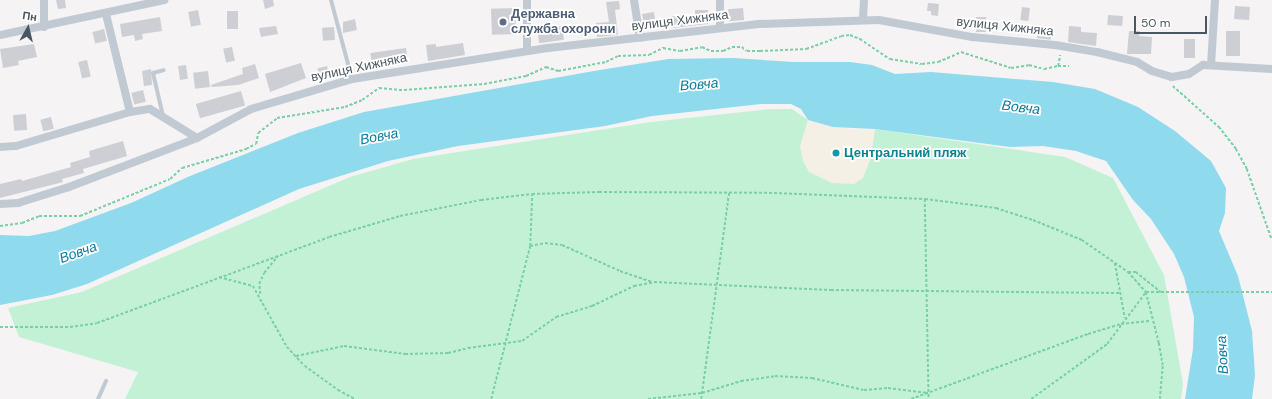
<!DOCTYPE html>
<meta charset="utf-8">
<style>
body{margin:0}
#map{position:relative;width:1272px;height:399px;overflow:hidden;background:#f5f3f3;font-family:"DM Sans",sans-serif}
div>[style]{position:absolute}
.green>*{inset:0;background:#c3f1d5}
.sand>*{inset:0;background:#f5f0e5}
.water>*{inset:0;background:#90daee}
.building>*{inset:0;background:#cdcfd5;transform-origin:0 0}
.path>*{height:1.5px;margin-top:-0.75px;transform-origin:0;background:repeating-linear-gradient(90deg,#7ad0a6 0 3px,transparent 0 5px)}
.lane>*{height:4px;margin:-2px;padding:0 2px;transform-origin:2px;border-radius:2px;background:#c1cad2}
.street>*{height:8px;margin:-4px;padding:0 4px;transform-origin:4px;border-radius:4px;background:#c1cad2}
.dots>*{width:11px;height:11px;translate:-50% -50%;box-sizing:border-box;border:2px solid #fff;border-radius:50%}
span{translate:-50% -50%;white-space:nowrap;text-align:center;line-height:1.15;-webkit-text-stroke:3.5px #fff;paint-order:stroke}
.service-label{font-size:13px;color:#4e5e75;font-weight:700}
.left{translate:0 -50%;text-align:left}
.street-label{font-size:13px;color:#4a5661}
.culture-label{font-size:13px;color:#0d838f;font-weight:700}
.water-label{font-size:14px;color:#0c7c9b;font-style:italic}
.north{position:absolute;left:8px;top:8px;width:40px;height:40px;-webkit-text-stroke:3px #fff;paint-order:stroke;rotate:8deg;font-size:11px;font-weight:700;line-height:16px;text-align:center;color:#4a5661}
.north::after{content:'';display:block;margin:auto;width:14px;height:18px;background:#4a5661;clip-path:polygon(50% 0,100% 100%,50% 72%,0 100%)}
.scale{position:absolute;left:1134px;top:16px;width:73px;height:18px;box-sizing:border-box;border:2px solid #4a5661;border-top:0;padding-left:5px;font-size:12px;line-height:14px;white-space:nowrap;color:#4a5661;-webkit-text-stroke:3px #fff;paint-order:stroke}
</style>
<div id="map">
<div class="green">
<i style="clip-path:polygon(771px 109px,792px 109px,808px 120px,800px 147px,870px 160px,875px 129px,1065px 157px,1113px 178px,1164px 275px,1183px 384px,1181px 399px,125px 399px,138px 372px,19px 337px,8px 308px,82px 292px,350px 177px,413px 159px,651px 122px)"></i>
</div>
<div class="sand">
<i style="clip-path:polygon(808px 120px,849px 129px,875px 129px,870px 160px,863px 178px,854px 184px,832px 183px,809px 172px,803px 161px,800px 147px)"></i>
</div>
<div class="water">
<i style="clip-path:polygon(733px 58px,794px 62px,850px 62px,872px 65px,895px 74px,931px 72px,1053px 82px,1095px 89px,1138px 107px,1175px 131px,1211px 161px,1226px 188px,1225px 213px,1219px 231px,1238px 276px,1252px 331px,1255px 375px,1252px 399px,1185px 399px,1193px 349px,1194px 317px,1184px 277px,1174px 254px,1151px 219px,1133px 200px,1106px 161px,1076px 151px,1043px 146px,1010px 147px,875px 129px,833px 127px,808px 120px,801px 109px,791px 104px,761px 104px,652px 116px,605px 126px,458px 146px,388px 161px,299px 189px,87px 284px,52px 295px,0 305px,0 235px,29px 236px,55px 231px,131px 203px,190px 176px,298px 133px,364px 112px,594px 71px,668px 59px)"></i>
</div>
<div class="building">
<i style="clip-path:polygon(56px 0,65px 0,66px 8px,58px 9px)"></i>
<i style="clip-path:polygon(263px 0,273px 0,274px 6px,265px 9px)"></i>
<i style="clip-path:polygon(619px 1px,620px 9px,615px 10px,618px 35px,597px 37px,596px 23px,609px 22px,606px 2px)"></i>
<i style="clip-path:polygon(928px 3px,939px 4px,938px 16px,931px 15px,931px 11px,927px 11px)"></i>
<i style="left:1235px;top:6px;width:15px;height:13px;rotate:4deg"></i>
<i style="left:1022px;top:7px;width:8px;height:13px;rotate:7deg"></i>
<i style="left:515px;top:8px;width:26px;height:24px;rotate:88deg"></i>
<i style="left:743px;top:8px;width:12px;height:15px;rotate:85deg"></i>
<i style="left:198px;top:10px;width:15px;height:10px;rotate:79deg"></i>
<i style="clip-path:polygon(695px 10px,708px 10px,708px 24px,673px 28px,672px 16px,695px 15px)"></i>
<i style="left:227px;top:11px;width:11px;height:18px"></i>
<i style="clip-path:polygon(654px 12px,656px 27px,645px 28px,642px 14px)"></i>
<i style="left:1108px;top:15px;width:15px;height:10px;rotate:4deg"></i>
<i style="clip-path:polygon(160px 17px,162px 31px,142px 34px,143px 39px,135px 41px,134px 35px,122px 37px,120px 24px)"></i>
<i style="left:976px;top:17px;width:10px;height:15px"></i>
<i style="clip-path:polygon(355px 19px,357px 30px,343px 33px,343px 22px)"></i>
<i style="clip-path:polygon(276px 26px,278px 34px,261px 37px,259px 28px)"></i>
<i style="left:562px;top:26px;width:14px;height:25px;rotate:82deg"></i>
<i style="clip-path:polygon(1069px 26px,1081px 27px,1081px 32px,1097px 33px,1096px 46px,1068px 42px)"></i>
<i style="left:334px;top:27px;width:13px;height:12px;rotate:86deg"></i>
<i style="left:104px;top:29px;width:12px;height:12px;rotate:76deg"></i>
<i style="left:1038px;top:29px;width:14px;height:9px;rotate:8deg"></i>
<i style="clip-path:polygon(1129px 31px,1140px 31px,1139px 36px,1152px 37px,1151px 54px,1127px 54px)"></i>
<i style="left:1226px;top:31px;width:14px;height:25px"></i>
<i style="left:1184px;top:39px;width:11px;height:19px"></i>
<i style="clip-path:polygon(463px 43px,465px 55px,428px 61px,426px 45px,436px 44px,436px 47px)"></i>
<i style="clip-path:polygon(34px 44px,37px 57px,18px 61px,19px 65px,3px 68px,0 49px)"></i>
<i style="left:232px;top:47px;width:14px;height:9px;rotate:78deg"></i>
<i style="left:406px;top:48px;width:15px;height:36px;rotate:82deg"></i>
<i style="left:87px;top:60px;width:17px;height:9px;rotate:77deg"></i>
<i style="clip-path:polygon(301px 63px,306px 78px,270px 92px,265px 74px)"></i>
<i style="clip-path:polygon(255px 64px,259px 78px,238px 85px,212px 87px,211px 85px,243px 74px,242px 68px)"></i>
<i style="left:186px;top:65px;width:14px;height:8px;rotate:82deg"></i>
<i style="left:327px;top:66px;width:11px;height:10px;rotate:75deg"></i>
<i style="clip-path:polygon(151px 69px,152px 85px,144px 86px,142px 71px)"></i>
<i style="left:208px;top:71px;width:16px;height:15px;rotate:83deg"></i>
<i style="left:143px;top:90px;width:12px;height:12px;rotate:76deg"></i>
<i style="left:241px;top:91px;width:15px;height:47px;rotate:74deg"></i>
<i style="left:26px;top:114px;width:16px;height:13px;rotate:86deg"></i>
<i style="left:51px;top:117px;width:12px;height:11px;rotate:76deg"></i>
<i style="clip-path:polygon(123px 141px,127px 156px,83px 169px,84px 173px,62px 179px,63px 182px,0 198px,0 184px,21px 179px,22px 181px,71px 167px,70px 163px,90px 157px,89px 151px)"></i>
</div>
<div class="path">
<i style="left:1058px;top:66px;width:11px;rotate:-80deg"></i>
<i style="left:1173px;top:86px;width:62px;rotate:41.7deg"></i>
<i style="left:1219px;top:127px;width:28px;rotate:52deg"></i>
<i style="left:1236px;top:149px;width:23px;rotate:61deg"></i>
<i style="left:1247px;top:169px;width:75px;rotate:70.6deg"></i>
<i style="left:925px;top:199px;width:200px;rotate:88.9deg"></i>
<i style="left:0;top:226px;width:22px;rotate:-8deg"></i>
<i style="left:22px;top:223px;width:18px;rotate:-22deg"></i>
<i style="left:39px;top:216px;width:41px"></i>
<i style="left:80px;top:216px;width:97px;rotate:-22.3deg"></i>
<i style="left:170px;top:179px;width:16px;rotate:-43deg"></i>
<i style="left:182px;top:168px;width:67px;rotate:-16.5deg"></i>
<i style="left:246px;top:149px;width:11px;rotate:-27deg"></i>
<i style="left:256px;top:144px;width:11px;rotate:-80deg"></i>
<i style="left:258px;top:133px;width:24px;rotate:-38deg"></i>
<i style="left:277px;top:118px;width:69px;rotate:-9.2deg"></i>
<i style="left:345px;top:107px;width:18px;rotate:-22deg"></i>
<i style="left:362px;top:100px;width:21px;rotate:-35deg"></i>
<i style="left:379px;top:88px;width:25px;rotate:5deg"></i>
<i style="left:404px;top:90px;width:80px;rotate:-4.3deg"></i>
<i style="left:484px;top:84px;width:43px;rotate:-10.8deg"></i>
<i style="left:526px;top:76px;width:22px;rotate:-24deg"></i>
<i style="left:546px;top:67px;width:13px;rotate:18deg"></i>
<i style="left:558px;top:71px;width:49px;rotate:-10.6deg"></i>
<i style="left:606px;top:62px;width:13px;rotate:-27deg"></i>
<i style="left:618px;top:56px;width:31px;rotate:-2deg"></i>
<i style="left:649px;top:55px;width:16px;rotate:-27deg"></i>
<i style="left:663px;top:48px;width:17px;rotate:10deg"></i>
<i style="left:680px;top:51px;width:22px;rotate:-10deg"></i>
<i style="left:702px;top:47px;width:10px;rotate:24deg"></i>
<i style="left:711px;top:51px;width:12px"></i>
<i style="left:723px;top:51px;width:10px;rotate:-24deg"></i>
<i style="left:732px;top:47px;width:10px"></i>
<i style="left:742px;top:47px;width:6px;rotate:39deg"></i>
<i style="left:747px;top:51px;width:13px"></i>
<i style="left:760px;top:51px;width:46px;rotate:-2.5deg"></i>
<i style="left:806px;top:49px;width:37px;rotate:-20deg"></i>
<i style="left:841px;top:36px;width:9px;rotate:-6deg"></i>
<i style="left:850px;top:35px;width:11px;rotate:22deg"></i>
<i style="left:860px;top:39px;width:36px;rotate:34deg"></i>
<i style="left:890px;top:59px;width:32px;rotate:9deg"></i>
<i style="left:922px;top:64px;width:16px;rotate:-7deg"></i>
<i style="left:938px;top:62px;width:25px;rotate:-23deg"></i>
<i style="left:961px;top:52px;width:52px;rotate:17.7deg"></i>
<i style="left:1011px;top:68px;width:18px;rotate:-9deg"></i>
<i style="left:1029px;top:65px;width:16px;rotate:15deg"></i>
<i style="left:1044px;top:69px;width:14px;rotate:-12deg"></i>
<i style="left:1058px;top:66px;width:11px"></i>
<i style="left:530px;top:246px;width:15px;rotate:-11deg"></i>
<i style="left:545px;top:243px;width:17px;rotate:7deg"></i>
<i style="left:562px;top:245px;width:64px;rotate:24.1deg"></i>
<i style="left:620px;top:271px;width:34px;rotate:19deg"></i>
<i style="left:1115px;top:263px;width:56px;rotate:79.7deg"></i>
<i style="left:1128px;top:272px;width:8px"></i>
<i style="left:1136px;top:272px;width:32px;rotate:39deg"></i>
<i style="left:219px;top:277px;width:35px;rotate:15deg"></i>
<i style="left:253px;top:286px;width:70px;rotate:60.9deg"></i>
<i style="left:287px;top:347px;width:26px;rotate:47deg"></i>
<i style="left:305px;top:366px;width:41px;rotate:36deg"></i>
<i style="left:338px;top:390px;width:19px;rotate:28deg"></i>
<i style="left:260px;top:294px;width:10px;rotate:-96deg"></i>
<i style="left:259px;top:284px;width:12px;rotate:-66deg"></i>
<i style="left:264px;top:273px;width:22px;rotate:-51deg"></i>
<i style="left:0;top:327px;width:70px"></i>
<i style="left:70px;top:327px;width:27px;rotate:-8deg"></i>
<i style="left:97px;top:323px;width:247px;rotate:-20.3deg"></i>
<i style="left:329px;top:237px;width:74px;rotate:-16.5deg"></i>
<i style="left:400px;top:216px;width:83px;rotate:-11.2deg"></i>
<i style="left:481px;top:200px;width:51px;rotate:-6.7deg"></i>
<i style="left:532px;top:194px;width:67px;rotate:-1.7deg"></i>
<i style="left:599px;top:192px;width:175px;rotate:0.3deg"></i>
<i style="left:774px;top:193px;width:151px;rotate:2.3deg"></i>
<i style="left:925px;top:199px;width:72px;rotate:7.2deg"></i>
<i style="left:996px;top:208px;width:39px;rotate:18deg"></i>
<i style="left:1033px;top:220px;width:53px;rotate:22.2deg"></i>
<i style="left:1082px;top:240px;width:56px;rotate:34.8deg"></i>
<i style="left:1128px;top:272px;width:27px;rotate:48deg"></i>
<i style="left:1146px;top:292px;width:53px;rotate:75.7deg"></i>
<i style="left:1159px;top:343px;width:23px;rotate:80deg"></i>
<i style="left:1163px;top:366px;width:33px;rotate:95deg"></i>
<i style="left:296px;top:356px;width:49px;rotate:-11.8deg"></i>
<i style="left:344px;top:346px;width:62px;rotate:7.5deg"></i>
<i style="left:405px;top:354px;width:43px;rotate:-1.3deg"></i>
<i style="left:448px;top:353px;width:21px;rotate:-14deg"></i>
<i style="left:468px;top:348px;width:54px;rotate:-7.4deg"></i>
<i style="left:522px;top:341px;width:42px;rotate:-35.2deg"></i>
<i style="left:556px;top:317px;width:38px;rotate:-17deg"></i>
<i style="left:592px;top:306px;width:47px;rotate:-25.5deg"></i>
<i style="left:634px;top:286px;width:20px;rotate:-11deg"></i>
<i style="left:654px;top:282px;width:177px;rotate:2.6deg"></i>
<i style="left:831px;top:290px;width:289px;rotate:0.6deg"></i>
<i style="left:491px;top:399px;width:158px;rotate:-75.7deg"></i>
<i style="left:530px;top:246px;width:52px;rotate:-87.8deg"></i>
<i style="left:648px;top:399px;width:54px;rotate:-6.3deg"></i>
<i style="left:702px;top:393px;width:41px;rotate:-17.1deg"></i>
<i style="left:741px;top:381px;width:34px;rotate:-8deg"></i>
<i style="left:775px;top:376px;width:37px;rotate:3deg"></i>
<i style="left:812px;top:378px;width:53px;rotate:13deg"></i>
<i style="left:864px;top:390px;width:24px;rotate:-5deg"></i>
<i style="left:888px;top:388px;width:40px;rotate:7.1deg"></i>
<i style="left:701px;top:399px;width:208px;rotate:-82.3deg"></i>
<i style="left:911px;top:399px;width:189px;rotate:-20.2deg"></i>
<i style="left:1088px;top:334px;width:34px;rotate:-17deg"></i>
<i style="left:1121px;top:324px;width:30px;rotate:-6deg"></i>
<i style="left:1031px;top:399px;width:94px;rotate:-35.9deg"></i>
<i style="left:1107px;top:344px;width:65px;rotate:-53.1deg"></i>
<i style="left:1146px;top:292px;width:126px"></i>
</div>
<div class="lane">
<i style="left:331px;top:0;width:82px;rotate:75.1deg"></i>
<i style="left:163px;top:116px;width:44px;rotate:-103.1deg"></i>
<i style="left:153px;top:73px;width:11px;rotate:-15deg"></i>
<i style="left:98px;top:399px;width:20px;rotate:-66deg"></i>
</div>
<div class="street">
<i style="left:527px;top:0;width:51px;rotate:90deg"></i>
<i style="left:634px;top:0;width:38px;rotate:81deg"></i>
<i style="left:720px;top:0;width:28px;rotate:90deg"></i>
<i style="left:863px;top:19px;width:19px;rotate:-87deg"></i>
<i style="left:44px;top:27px;width:27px;rotate:-90deg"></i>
<i style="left:0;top:35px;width:168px;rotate:-12deg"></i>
<i style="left:1211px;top:65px;width:65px;rotate:-86.5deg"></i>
<i style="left:130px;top:112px;width:20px;rotate:-9deg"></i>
<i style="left:150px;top:109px;width:55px;rotate:31.7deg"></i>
<i style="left:0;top:147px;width:16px;rotate:-4deg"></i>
<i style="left:16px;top:146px;width:119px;rotate:-16.6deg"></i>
<i style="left:130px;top:112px;width:101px;rotate:-103.8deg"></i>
<i style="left:0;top:204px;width:18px;rotate:-3deg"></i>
<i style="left:18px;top:203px;width:53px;rotate:-17.4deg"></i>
<i style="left:69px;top:187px;width:137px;rotate:-20.9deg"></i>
<i style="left:197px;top:138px;width:61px;rotate:-28.2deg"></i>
<i style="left:251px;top:109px;width:105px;rotate:-16.5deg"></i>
<i style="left:352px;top:79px;width:198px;rotate:-9deg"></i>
<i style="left:548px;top:48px;width:212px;rotate:-6.5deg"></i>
<i style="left:759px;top:24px;width:120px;rotate:-1.9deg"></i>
<i style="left:879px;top:20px;width:95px;rotate:10.4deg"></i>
<i style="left:972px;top:37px;width:83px;rotate:5.5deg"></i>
<i style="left:1055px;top:45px;width:43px;rotate:9.5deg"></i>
<i style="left:1097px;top:52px;width:41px;rotate:14deg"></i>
<i style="left:1137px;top:62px;width:17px;rotate:31deg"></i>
<i style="left:1152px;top:71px;width:21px;rotate:17deg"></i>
<i style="left:1172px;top:77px;width:17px;rotate:-10deg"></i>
<i style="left:1189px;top:74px;width:17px;rotate:-33deg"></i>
<i style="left:1203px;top:65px;width:69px;rotate:3.3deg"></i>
</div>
<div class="dots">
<i style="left:503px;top:22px;background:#5c6f8a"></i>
<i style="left:836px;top:153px;background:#0f9aa8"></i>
</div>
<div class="service-label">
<span class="left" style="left:511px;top:22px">Державна<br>служба охорони</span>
</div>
<div class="street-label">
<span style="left:680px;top:21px;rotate:-7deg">вулиця Хижняка</span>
<span style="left:1005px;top:27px;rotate:6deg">вулиця Хижняка</span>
<span style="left:359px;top:68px;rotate:-12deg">вулиця Хижняка</span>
</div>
<div class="culture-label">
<span class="left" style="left:844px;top:153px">Центральний пляж</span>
</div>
<div class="water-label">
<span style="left:699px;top:84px;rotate:-5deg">Вовча</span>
<span style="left:1021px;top:107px;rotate:7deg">Вовча</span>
<span style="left:379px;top:136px;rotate:-11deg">Вовча</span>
<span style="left:78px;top:252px;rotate:-20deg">Вовча</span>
<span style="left:1222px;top:355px;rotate:-93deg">Вовча</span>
</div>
<div class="north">Пн</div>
<div class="scale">50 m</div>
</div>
